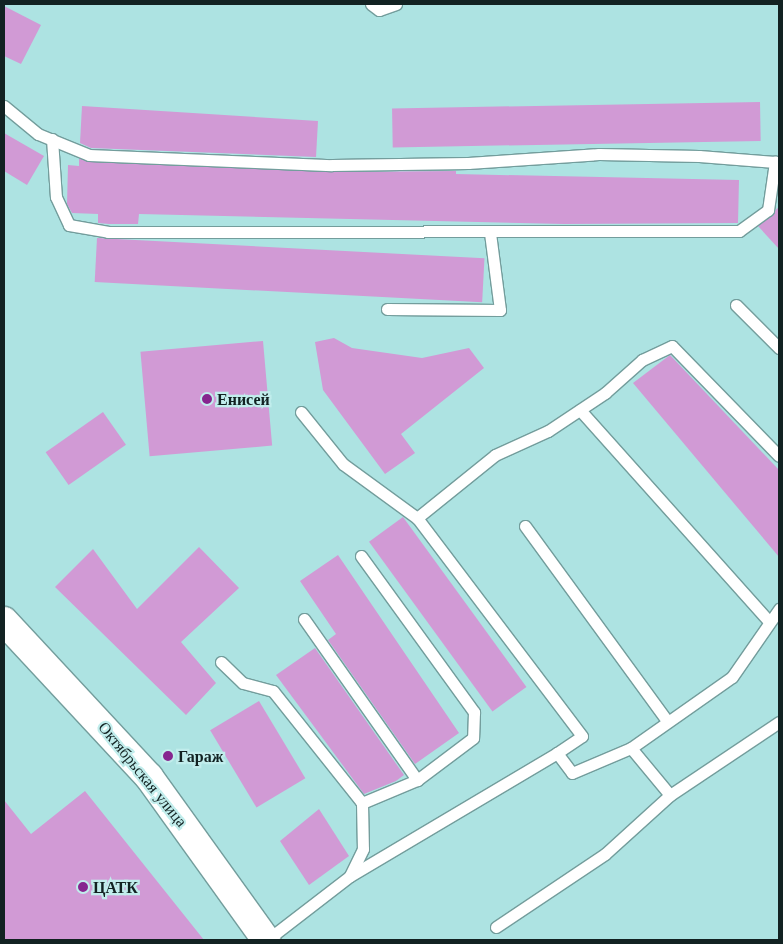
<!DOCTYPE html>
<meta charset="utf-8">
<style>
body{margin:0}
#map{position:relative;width:783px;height:944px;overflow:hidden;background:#c1edec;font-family:"Libre Baskerville",serif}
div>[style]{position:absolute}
.built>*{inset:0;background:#ade3e2;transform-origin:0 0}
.building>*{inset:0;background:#d19ad5;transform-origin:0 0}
.roads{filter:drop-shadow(1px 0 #739d9c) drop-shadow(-1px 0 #739d9c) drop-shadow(0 1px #739d9c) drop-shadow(0 -1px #739d9c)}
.lane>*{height:11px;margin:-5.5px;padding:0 5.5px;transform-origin:5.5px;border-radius:5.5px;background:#fff}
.secondary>*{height:28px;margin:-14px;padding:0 14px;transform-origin:14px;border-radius:14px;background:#fff}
.dots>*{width:14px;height:14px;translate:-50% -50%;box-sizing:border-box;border:2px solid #c1edec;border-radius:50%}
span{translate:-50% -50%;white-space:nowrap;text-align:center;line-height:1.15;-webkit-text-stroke:4.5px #c1edec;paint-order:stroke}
.poi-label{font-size:16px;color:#122222;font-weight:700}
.left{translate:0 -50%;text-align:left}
.street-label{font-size:16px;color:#122222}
.frame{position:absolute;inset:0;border:5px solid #122222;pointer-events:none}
</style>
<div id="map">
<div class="built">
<i style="left:4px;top:4px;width:775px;height:936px"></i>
</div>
<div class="building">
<i style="clip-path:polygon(4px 6px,41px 25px,21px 64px,4px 56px)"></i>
<i style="left:760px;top:102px;width:39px;height:368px;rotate:89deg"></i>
<i style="clip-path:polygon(82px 106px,318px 121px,316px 157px,91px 148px,80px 143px)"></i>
<i style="clip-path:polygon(4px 133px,44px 156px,27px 185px,4px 171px)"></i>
<i style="clip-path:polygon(79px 159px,332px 172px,456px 171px,456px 174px,739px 180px,738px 223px,564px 224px,139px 214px,138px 224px,109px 224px,98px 223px,98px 214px,72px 213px,67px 204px,68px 165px,79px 166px)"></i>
<i style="clip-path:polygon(779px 207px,779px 249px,758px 226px)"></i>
<i style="left:97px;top:238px;width:388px;height:44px;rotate:3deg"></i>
<i style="clip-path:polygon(334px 338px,352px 348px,422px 358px,469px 348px,484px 368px,401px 434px,415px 453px,385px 474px,323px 390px,315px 342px)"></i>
<i style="left:263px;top:341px;width:105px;height:123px;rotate:85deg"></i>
<i style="clip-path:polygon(670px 355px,779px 470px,779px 557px,633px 383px)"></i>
<i style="left:103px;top:412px;width:40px;height:70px;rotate:55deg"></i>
<i style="left:403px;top:517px;width:210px;height:42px;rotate:54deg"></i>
<i style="clip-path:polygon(199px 547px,239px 588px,181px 642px,216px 683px,186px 715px,55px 587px,93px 549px,137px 609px)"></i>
<i style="clip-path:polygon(338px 555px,459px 733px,415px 764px,328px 640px,336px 634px,300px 581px)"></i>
<i style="clip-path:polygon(315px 648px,404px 775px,396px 781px,364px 794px,276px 675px)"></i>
<i style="left:259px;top:701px;width:90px;height:57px;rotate:59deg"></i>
<i style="clip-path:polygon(85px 791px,204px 940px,4px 940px,4px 800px,31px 834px)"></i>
<i style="clip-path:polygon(319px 809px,349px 856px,309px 885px,280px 841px)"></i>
</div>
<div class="roads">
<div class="lane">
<i style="left:371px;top:4px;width:10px;rotate:37deg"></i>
<i style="left:379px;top:10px;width:18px;rotate:-19deg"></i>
<i style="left:4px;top:106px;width:44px;rotate:39.5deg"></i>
<i style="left:38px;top:134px;width:55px;rotate:22.4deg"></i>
<i style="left:89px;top:155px;width:243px;rotate:2.4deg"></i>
<i style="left:332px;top:165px;width:136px;rotate:-0.8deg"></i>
<i style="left:468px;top:163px;width:131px;rotate:-3.9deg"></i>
<i style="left:599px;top:154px;width:100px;rotate:1.1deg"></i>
<i style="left:699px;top:156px;width:76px;rotate:4.5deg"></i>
<i style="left:775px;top:162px;width:6px;rotate:45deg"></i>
<i style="left:52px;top:139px;width:58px;rotate:86.1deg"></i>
<i style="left:56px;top:197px;width:31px;rotate:65deg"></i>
<i style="left:69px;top:225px;width:40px;rotate:10deg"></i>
<i style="left:108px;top:232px;width:631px;rotate:-0.09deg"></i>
<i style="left:739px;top:231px;width:36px;rotate:-36deg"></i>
<i style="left:768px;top:210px;width:49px;rotate:-81.7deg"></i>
<i style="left:736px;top:305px;width:61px;rotate:45deg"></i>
<i style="left:387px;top:309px;width:113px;rotate:0.5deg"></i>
<i style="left:500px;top:310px;width:78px;rotate:-97.4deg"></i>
<i style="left:580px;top:410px;width:282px;rotate:48.2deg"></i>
<i style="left:301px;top:412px;width:67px;rotate:51.1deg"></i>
<i style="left:343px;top:464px;width:92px;rotate:36.1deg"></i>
<i style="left:525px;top:526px;width:241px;rotate:53.9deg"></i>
<i style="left:361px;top:556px;width:193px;rotate:54.1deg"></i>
<i style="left:474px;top:712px;width:26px;rotate:92deg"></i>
<i style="left:473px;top:738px;width:70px;rotate:143.1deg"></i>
<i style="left:304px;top:619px;width:197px;rotate:54.9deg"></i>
<i style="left:417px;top:780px;width:60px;rotate:157.3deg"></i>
<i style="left:221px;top:662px;width:30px;rotate:44deg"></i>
<i style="left:243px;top:683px;width:31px;rotate:15deg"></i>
<i style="left:273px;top:691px;width:143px;rotate:51.5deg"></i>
<i style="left:362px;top:803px;width:46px;rotate:88.8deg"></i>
<i style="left:363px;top:849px;width:30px;rotate:116deg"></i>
<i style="left:350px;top:876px;width:105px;rotate:142.4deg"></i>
<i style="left:631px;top:748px;width:123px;rotate:-35.1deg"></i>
<i style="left:732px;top:677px;width:83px;rotate:-55.3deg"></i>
<i style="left:557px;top:753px;width:30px;rotate:-34deg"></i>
<i style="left:582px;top:736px;width:273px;rotate:-127.1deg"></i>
<i style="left:417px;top:518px;width:100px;rotate:-38.9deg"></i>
<i style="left:495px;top:455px;width:58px;rotate:-24.4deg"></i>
<i style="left:548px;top:431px;width:69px;rotate:-33.7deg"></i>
<i style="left:605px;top:393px;width:50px;rotate:-41.7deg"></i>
<i style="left:642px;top:360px;width:33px;rotate:-25deg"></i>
<i style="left:672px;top:346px;width:153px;rotate:45.8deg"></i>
<i style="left:350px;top:876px;width:241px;rotate:-30.7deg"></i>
<i style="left:557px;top:753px;width:25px;rotate:53deg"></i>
<i style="left:572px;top:773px;width:64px;rotate:-23deg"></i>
<i style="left:631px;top:748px;width:61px;rotate:50.3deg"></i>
<i style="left:496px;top:927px;width:131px;rotate:-33.8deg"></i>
<i style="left:605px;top:854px;width:88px;rotate:-42.2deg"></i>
<i style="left:670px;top:795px;width:131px;rotate:-33.8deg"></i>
</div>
<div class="secondary">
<i style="left:4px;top:621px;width:213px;rotate:47.1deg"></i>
<i style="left:149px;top:777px;width:201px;rotate:54.3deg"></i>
</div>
</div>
<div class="dots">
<i style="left:207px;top:399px;background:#86258f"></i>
<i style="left:168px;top:756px;background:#86258f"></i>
<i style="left:83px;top:887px;background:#86258f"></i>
</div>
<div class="poi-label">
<span class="left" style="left:217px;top:399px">Енисей</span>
<span class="left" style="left:178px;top:756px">Гараж</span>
<span class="left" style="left:93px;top:887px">ЦАТК</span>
</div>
<div class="street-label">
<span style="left:143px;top:774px;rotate:51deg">Октябрьская улица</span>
</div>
<div class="frame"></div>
</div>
